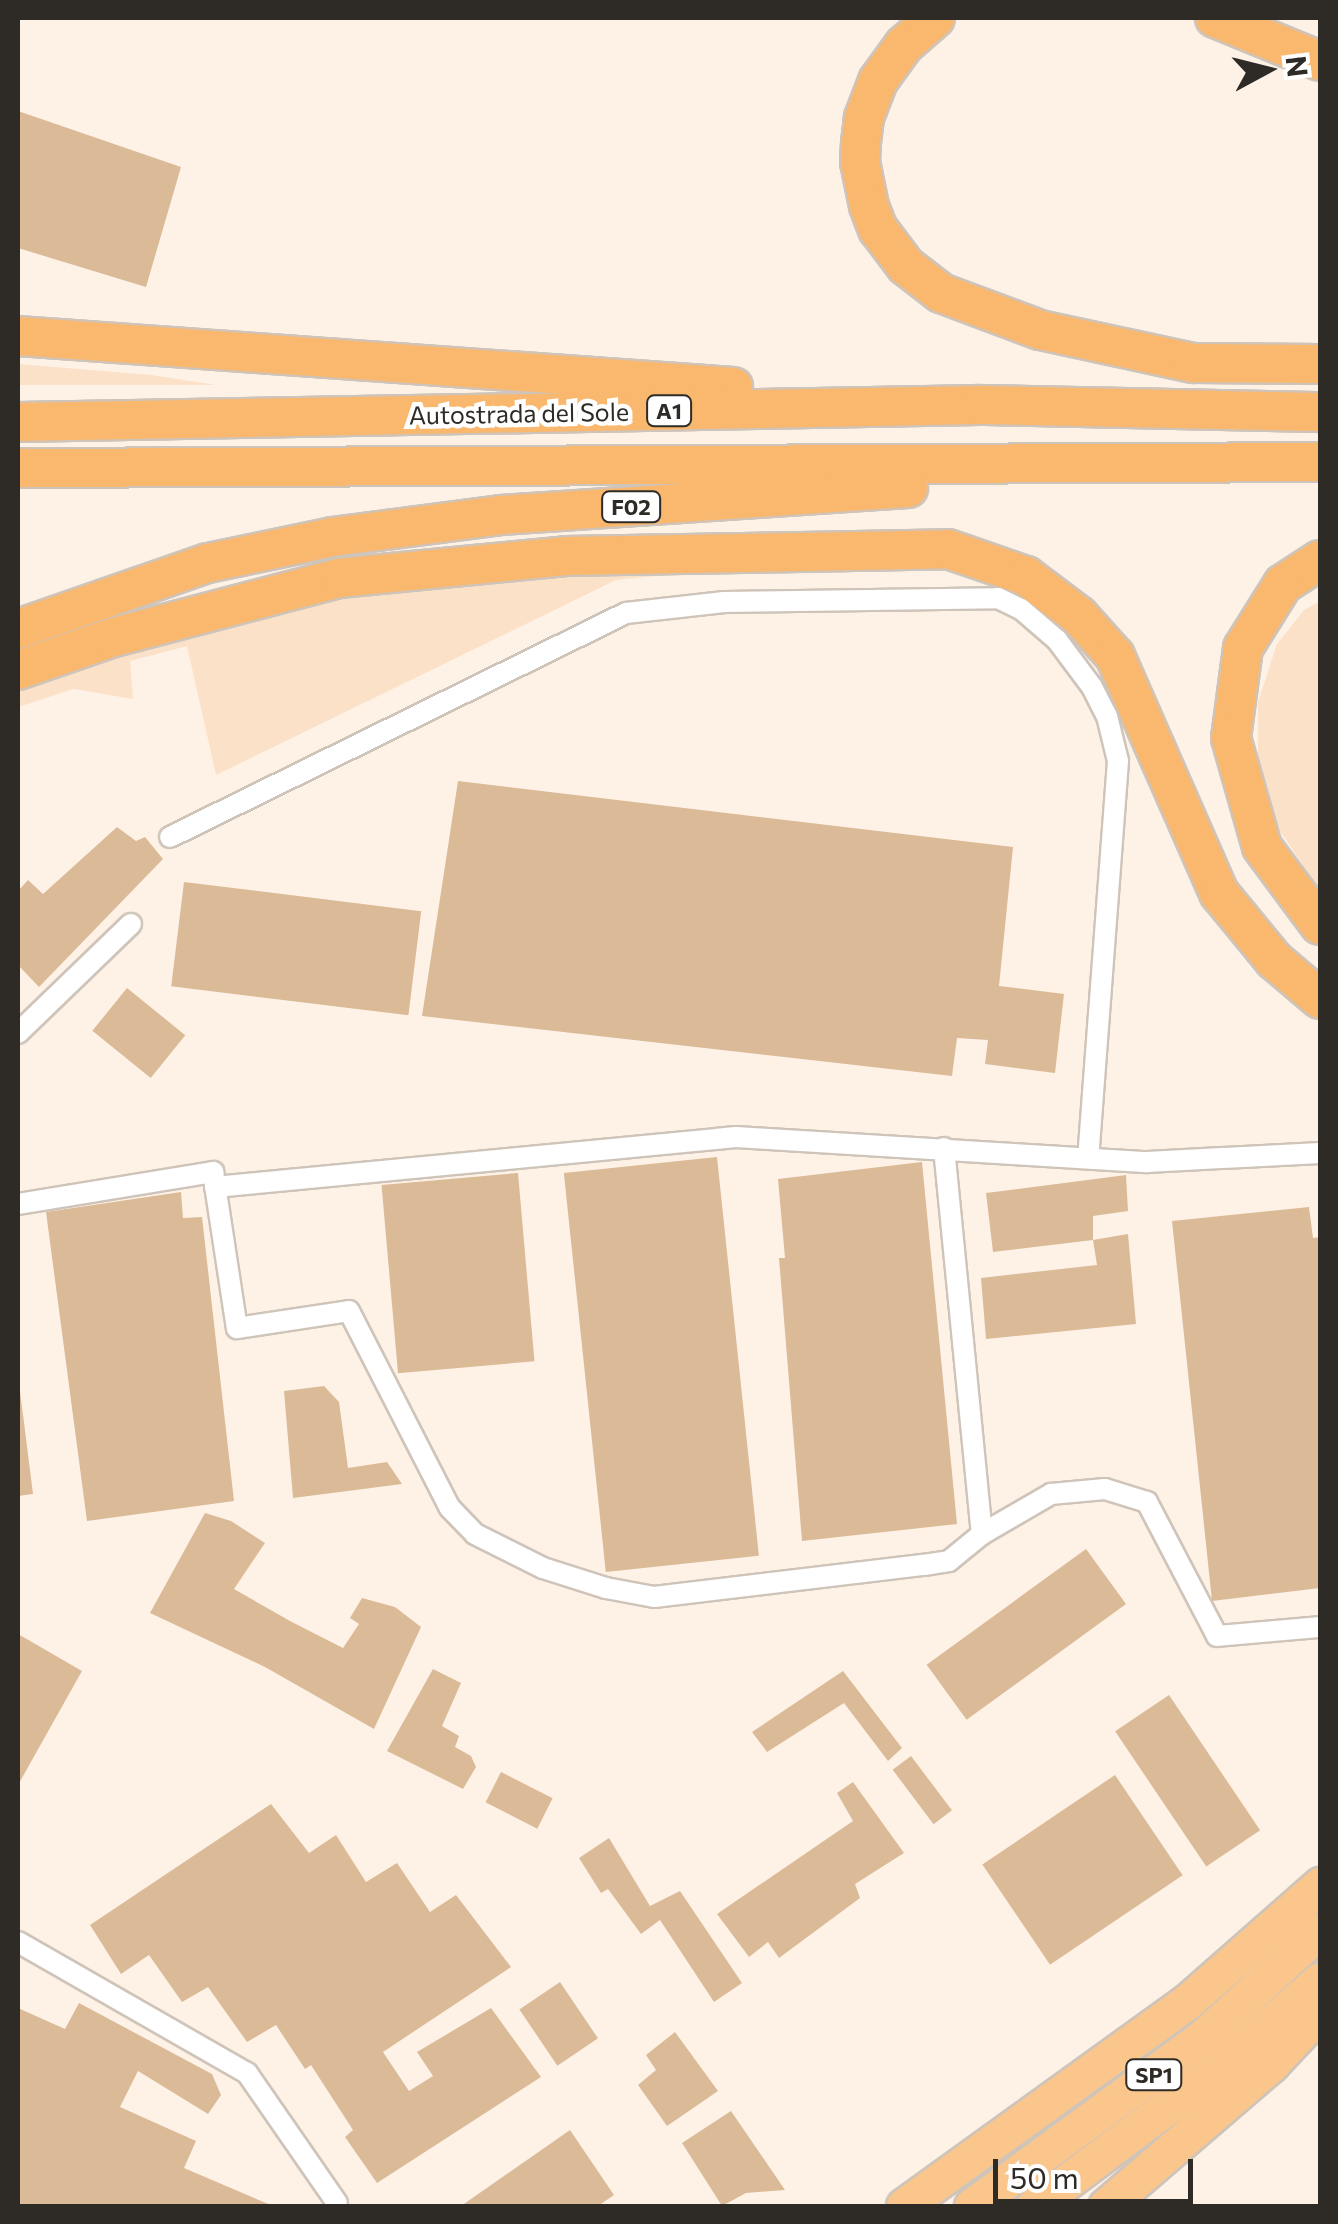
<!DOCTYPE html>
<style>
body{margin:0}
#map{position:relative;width:1338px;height:2224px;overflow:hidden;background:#fef2e7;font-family:Commissioner,sans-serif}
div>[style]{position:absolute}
.green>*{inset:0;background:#fbe1c8}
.building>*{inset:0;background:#dbba98;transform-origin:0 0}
.roads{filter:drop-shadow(2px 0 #cfc4b9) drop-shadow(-2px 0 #cfc4b9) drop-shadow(0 2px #cfc4b9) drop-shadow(0 -2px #cfc4b9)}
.minor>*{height:20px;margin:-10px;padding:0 10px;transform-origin:10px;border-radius:10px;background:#fff}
.trunk>*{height:35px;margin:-17.5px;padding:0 17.5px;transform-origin:17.5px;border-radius:17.5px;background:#fbc68b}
.motorway>*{height:38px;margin:-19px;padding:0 19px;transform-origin:19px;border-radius:19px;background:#fab76e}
span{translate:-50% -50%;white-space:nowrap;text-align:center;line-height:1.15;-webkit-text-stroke:9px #fff;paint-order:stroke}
.shield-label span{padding:2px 8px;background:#fff;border:2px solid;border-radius:8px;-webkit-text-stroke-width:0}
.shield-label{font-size:22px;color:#2e2a26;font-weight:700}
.street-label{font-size:25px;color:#2e2a26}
.frame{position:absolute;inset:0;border:20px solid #2e2a26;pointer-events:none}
.north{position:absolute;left:1218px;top:20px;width:100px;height:100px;-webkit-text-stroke:8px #fff;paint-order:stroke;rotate:83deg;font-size:28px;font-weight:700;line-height:40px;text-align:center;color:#2e2a26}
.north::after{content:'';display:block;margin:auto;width:35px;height:45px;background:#2e2a26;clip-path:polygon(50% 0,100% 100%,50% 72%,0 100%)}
.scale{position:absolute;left:993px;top:2159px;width:200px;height:45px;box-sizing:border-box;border:5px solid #2e2a26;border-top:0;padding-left:12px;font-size:30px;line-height:35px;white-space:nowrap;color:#2e2a26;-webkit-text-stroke:8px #fff;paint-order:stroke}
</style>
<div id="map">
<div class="green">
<i style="clip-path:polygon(18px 364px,151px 375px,216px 385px,18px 385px)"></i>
<i style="clip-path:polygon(735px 568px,616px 580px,216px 775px,187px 646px,130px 661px,133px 699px,74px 689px,18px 707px,18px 679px,334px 595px,511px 571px)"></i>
<i style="clip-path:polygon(1320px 601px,1320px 891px,1280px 831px,1258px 768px,1258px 702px,1277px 644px,1304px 610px)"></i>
</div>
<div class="building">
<i style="clip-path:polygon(18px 111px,181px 167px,146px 287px,18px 248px)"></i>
<i style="clip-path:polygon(458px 781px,1013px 847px,999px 986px,1064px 994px,1055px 1073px,985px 1064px,988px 1040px,957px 1038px,952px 1076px,422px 1016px)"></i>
<i style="clip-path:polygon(117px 827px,136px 841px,145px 837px,163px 859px,39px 987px,18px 965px,18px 891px,28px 880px,43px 894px)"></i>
<i style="left:184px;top:882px;width:239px;height:105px;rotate:7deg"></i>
<i style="left:127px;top:988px;width:75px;height:55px;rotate:39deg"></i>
<i style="left:717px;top:1157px;width:401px;height:154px;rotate:84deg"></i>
<i style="clip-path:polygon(922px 1162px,957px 1524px,802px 1541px,779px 1258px,785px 1258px,778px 1179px)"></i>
<i style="left:518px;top:1173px;width:189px;height:137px;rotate:85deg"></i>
<i style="clip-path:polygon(1126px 1175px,1128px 1211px,1093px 1216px,1093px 1240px,993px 1252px,986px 1193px)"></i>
<i style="clip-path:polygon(181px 1192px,183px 1218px,202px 1217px,234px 1501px,87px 1521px,46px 1212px)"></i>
<i style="clip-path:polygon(1309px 1207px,1313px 1238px,1320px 1237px,1320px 1588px,1212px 1601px,1172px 1221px)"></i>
<i style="clip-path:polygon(1128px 1234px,1136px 1324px,986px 1339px,981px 1278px,1097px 1265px,1093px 1240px)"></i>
<i style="clip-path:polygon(324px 1386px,339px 1402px,348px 1468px,387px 1462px,402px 1484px,293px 1498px,284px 1391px)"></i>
<i style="clip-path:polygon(20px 1391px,33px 1494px,18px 1496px,18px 1392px)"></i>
<i style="clip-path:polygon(205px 1513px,231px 1521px,265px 1543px,234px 1589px,290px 1621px,343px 1648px,359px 1624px,350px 1618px,362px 1598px,395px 1607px,421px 1627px,374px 1729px,265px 1667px,150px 1613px)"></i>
<i style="left:1086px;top:1549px;width:68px;height:197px;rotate:54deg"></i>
<i style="clip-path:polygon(18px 1634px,82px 1671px,18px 1785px)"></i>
<i style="clip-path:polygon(433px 1669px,461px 1683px,442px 1726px,459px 1736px,455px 1747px,471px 1756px,476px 1767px,463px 1789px,387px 1751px)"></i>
<i style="clip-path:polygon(843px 1671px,902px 1748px,888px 1761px,844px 1703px,767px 1752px,752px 1732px)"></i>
<i style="left:1169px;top:1695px;width:163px;height:65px;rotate:56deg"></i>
<i style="left:911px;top:1756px;width:68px;height:23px;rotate:53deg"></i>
<i style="left:501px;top:1772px;width:58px;height:34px;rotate:27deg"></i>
<i style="left:1115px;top:1775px;width:121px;height:160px;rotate:56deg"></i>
<i style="clip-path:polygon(853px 1782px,904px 1853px,855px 1884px,860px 1898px,779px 1958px,768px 1942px,749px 1957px,717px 1914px,853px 1821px,837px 1793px)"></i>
<i style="clip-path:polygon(271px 1804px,309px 1853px,336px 1835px,366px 1882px,397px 1863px,430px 1912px,456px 1895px,511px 1967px,383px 2052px,409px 2091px,433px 2076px,417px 2052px,491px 2008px,541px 2077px,377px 2183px,345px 2137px,353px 2130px,311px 2065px,305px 2069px,276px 2025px,247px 2042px,208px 1987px,182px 2002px,149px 1955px,121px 1974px,90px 1925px)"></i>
<i style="clip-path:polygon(609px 1838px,650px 1906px,680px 1891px,742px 1983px,714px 2002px,660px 1920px,641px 1934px,608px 1889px,601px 1893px,579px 1858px)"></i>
<i style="left:560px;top:1982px;width:68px;height:49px;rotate:56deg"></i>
<i style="clip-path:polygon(79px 2003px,212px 2074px,221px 2095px,208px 2114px,138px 2071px,120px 2107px,196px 2141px,184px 2168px,273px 2206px,18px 2206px,18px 2008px,65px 2029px)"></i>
<i style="clip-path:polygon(675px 2032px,718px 2091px,667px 2126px,638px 2085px,656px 2070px,646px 2055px)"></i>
<i style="clip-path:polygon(731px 2111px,785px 2190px,746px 2193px,722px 2206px,682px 2143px)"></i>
<i style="clip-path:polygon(570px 2130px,614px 2195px,598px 2206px,461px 2206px)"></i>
</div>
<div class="roads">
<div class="minor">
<i style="left:170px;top:837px;width:508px;rotate:-26.16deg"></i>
<i style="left:626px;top:613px;width:99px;rotate:-6.4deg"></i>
<i style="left:724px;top:602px;width:274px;rotate:-0.8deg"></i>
<i style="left:998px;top:598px;width:25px;rotate:26deg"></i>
<i style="left:1021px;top:609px;width:48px;rotate:40.7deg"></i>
<i style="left:1057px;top:640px;width:59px;rotate:53.3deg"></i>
<i style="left:1092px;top:687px;width:33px;rotate:63deg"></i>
<i style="left:1107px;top:716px;width:46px;rotate:76.3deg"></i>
<i style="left:1118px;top:761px;width:398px;rotate:94.3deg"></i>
<i style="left:18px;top:1033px;width:157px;rotate:-44deg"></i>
<i style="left:944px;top:1148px;width:388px;rotate:84.4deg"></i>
<i style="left:215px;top:1187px;width:523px;rotate:-5.48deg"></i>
<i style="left:736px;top:1137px;width:412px;rotate:3.5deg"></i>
<i style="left:1147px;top:1162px;width:173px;rotate:-3deg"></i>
<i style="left:18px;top:1204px;width:198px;rotate:-9.3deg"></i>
<i style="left:213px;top:1172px;width:158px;rotate:81.3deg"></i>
<i style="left:237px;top:1328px;width:113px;rotate:-8.6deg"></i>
<i style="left:349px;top:1311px;width:221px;rotate:62.9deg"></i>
<i style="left:450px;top:1508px;width:36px;rotate:46deg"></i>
<i style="left:475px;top:1534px;width:76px;rotate:26.6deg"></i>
<i style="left:543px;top:1568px;width:66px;rotate:17.6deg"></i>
<i style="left:606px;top:1588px;width:49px;rotate:10.6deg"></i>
<i style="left:654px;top:1597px;width:272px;rotate:-6.8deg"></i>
<i style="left:924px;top:1565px;width:25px;rotate:-9deg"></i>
<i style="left:949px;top:1561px;width:43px;rotate:-39.3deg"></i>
<i style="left:982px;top:1534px;width:80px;rotate:-30.1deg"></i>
<i style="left:1051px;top:1494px;width:54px;rotate:-5.3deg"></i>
<i style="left:1105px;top:1489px;width:44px;rotate:17.2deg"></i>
<i style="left:1147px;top:1502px;width:151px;rotate:62.4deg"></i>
<i style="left:1217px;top:1636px;width:103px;rotate:-5deg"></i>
<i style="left:18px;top:1942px;width:264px;rotate:29.8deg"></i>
<i style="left:247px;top:2073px;width:158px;rotate:55.3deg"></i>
</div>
<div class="trunk">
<i style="left:904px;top:2206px;width:350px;rotate:-35.8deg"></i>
<i style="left:1188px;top:2001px;width:176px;rotate:-41.3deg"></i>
<i style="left:972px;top:2206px;width:286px;rotate:-36.2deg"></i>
<i style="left:1203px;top:2037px;width:159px;rotate:-42.4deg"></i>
<i style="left:1034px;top:2206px;width:236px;rotate:-36.7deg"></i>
<i style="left:1223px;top:2065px;width:129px;rotate:-41.2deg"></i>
<i style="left:1106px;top:2206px;width:218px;rotate:-40.7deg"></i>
<i style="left:1271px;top:2064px;width:71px;rotate:-46.7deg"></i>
</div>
<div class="motorway">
<i style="left:935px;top:18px;width:41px;rotate:138.9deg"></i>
<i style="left:904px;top:45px;width:44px;rotate:125.8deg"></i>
<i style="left:878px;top:81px;width:40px;rotate:111deg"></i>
<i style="left:864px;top:118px;width:24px;rotate:97deg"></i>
<i style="left:861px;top:142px;width:20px;rotate:93deg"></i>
<i style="left:860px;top:162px;width:45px;rotate:78.4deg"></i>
<i style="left:869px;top:206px;width:25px;rotate:69deg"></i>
<i style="left:878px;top:229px;width:46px;rotate:52.9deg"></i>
<i style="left:906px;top:266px;width:44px;rotate:37.6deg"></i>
<i style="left:941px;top:293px;width:106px;rotate:20.5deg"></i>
<i style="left:1040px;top:330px;width:157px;rotate:12.2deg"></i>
<i style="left:1193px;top:363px;width:127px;rotate:0.5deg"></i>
<i style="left:1215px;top:18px;width:113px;rotate:22.3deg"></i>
<i style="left:18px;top:336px;width:717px;rotate:4.08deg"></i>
<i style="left:18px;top:422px;width:962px;rotate:-1.01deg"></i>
<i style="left:980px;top:405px;width:340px;rotate:1.2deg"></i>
<i style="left:18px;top:468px;width:1302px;rotate:-0.26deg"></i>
<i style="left:1320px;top:560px;width:44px;rotate:147deg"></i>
<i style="left:1283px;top:584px;width:75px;rotate:122deg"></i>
<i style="left:1243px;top:648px;width:91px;rotate:97.6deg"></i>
<i style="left:1231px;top:738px;width:113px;rotate:74.1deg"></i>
<i style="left:1262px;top:847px;width:97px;rotate:53.4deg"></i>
<i style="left:18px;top:629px;width:201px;rotate:-19.2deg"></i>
<i style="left:208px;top:563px;width:127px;rotate:-11.8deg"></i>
<i style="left:332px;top:537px;width:170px;rotate:-7.4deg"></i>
<i style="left:501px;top:515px;width:408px;rotate:-3.8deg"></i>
<i style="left:18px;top:670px;width:102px;rotate:-19deg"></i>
<i style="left:114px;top:637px;width:233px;rotate:-14.7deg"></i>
<i style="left:339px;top:578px;width:228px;rotate:-5.5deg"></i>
<i style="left:566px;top:556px;width:382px;rotate:-1deg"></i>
<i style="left:948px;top:549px;width:83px;rotate:19.1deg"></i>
<i style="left:1026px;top:576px;width:66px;rotate:37deg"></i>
<i style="left:1079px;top:616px;width:54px;rotate:48deg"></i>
<i style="left:1115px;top:656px;width:259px;rotate:66.3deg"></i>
<i style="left:1219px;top:893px;width:87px;rotate:50.6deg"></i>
<i style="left:1274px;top:960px;width:60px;rotate:40.3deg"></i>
</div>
</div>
<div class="shield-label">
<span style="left:669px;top:411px">A1</span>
<span style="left:631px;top:507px">F02</span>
<span style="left:1154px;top:2075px">SP1</span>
</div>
<div class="street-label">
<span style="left:519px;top:413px;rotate:-1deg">Autostrada del Sole</span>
</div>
<div class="frame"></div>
<div class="north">N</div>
<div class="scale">50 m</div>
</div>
